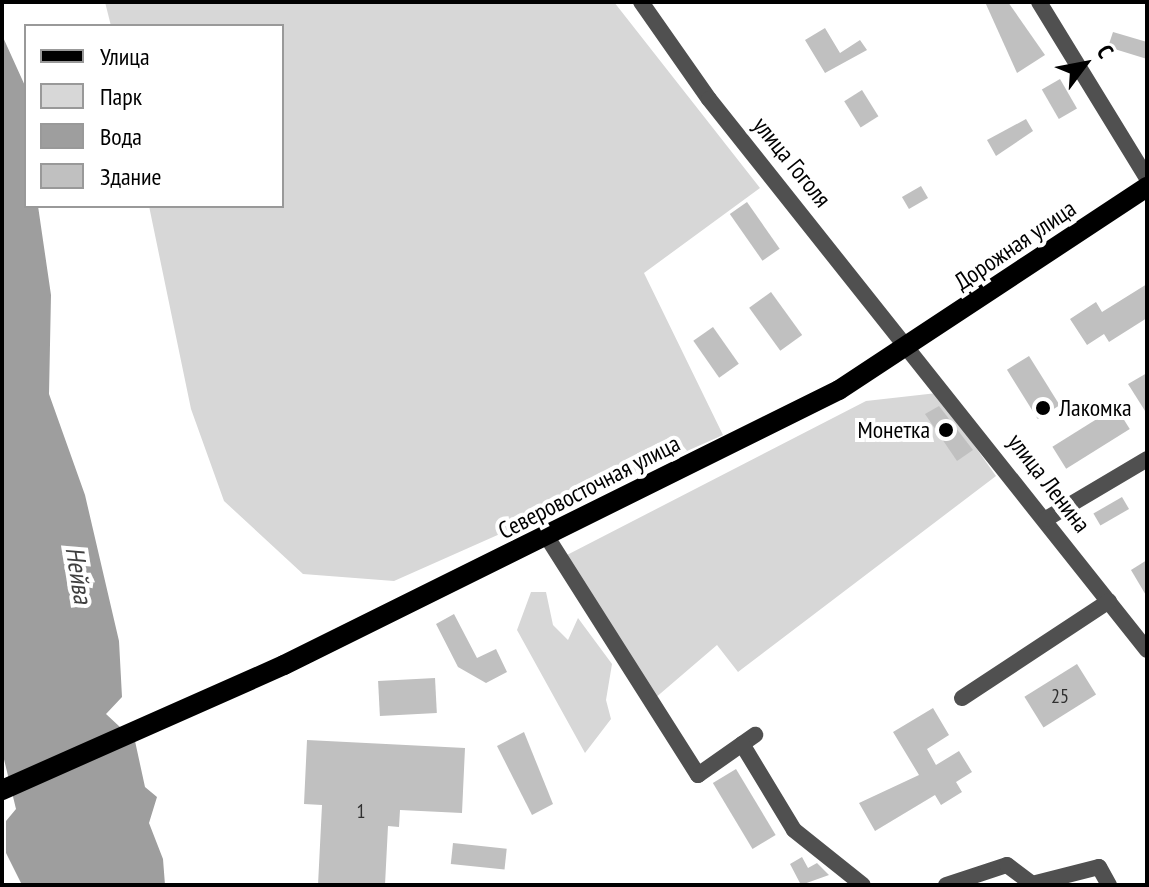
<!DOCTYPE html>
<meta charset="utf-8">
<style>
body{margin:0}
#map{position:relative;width:1149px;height:887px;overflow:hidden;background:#fff;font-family:"PT Sans Narrow",sans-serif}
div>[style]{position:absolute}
.green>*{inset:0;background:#d7d7d7}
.water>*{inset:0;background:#9e9e9e}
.building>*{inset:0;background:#c0c0c0;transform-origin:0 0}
.minor>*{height:16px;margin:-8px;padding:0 8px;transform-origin:8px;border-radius:8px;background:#505050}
.major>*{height:20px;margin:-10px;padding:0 10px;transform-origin:10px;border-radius:10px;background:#000}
.dots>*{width:22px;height:22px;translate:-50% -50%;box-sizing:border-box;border:4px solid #fff;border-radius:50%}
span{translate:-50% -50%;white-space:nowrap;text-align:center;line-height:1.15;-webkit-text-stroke:8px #fff;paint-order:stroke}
.number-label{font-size:20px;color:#303030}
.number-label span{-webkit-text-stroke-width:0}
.street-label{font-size:24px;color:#000}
.poi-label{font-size:24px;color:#000}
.left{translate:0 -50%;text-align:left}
.right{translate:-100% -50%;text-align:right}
.water-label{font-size:26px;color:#3f3f3f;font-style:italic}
.frame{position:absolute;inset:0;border:4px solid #000;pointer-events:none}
.legend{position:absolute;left:24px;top:24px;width:260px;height:184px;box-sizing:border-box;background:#fff;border:2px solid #999;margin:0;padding:10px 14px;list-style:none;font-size:24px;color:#000}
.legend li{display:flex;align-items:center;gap:16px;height:40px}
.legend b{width:40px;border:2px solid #999}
.north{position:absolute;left:1045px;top:24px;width:80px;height:80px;-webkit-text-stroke:6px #fff;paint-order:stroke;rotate:58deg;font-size:22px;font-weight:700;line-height:32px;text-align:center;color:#000}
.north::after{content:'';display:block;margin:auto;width:28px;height:36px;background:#000;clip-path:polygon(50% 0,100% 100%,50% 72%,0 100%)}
</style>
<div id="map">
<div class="green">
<i style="clip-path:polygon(105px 2px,614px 2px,760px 188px,644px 273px,723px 435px,394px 581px,303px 574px,224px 501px,191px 409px,149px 206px,282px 206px,282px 26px,111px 26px)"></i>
<i style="clip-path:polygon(937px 393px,996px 476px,738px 672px,717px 645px,654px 699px,565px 556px,866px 401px)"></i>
<i style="clip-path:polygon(531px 592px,546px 592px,553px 625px,568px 640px,578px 618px,612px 664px,606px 700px,611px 719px,585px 753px,517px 630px)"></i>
</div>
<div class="water">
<i style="clip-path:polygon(2px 35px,26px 88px,26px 206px,38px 206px,51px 295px,49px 394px,85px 495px,119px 641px,122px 697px,106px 714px,135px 741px,145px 787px,157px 797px,149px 823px,163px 859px,165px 885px,22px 885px,6px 853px,6px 821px,16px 809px,2px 751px)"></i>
</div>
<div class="building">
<i style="clip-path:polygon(985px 2px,1008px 2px,1045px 55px,1017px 73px)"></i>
<i style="clip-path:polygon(825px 28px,840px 53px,860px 40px,867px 50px,825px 73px,805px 40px)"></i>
<i style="clip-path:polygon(1113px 32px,1147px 42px,1147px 59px,1108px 47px)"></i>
<i style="left:1060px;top:79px;width:34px;height:21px;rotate:60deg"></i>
<i style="left:862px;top:90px;width:31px;height:21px;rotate:58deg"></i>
<i style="clip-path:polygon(1026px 119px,1033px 131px,996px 156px,987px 140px)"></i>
<i style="left:921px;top:186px;width:14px;height:22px;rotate:60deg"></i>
<i style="left:747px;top:202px;width:57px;height:21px;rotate:55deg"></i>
<i style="clip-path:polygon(1147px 284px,1147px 318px,1109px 342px,1104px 334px,1087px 345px,1070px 319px,1096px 302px,1102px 312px)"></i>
<i style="left:771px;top:292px;width:53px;height:27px;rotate:54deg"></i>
<i style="left:713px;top:327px;width:45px;height:24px;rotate:55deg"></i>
<i style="left:1029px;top:356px;width:58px;height:26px;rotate:58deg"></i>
<i style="clip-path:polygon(1147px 373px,1147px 414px,1128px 384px)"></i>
<i style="clip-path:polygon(939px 406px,973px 450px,957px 461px,925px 414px)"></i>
<i style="left:1116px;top:407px;width:26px;height:75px;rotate:58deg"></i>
<i style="left:1122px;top:497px;width:14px;height:33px;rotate:60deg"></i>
<i style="clip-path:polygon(1147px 560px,1147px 597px,1131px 570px)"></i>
<i style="clip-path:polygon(454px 614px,477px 658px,496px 649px,507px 672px,486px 683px,458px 667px,436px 624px)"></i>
<i style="left:1077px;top:664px;width:36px;height:62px;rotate:58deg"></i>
<i style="left:435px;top:678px;width:35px;height:57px;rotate:87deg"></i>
<i style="clip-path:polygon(933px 708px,949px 735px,927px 749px,936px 765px,959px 751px,972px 772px,956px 782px,962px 792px,941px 805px,935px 795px,875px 831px,859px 803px,919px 775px,893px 732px)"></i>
<i style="clip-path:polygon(524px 732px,553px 804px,532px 815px,497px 746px)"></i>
<i style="clip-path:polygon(307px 740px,465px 748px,462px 813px,400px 810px,399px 827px,388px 826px,385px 885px,318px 885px,322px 805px,304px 804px)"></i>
<i style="left:736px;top:769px;width:77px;height:27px;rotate:59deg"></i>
<i style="left:453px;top:843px;width:54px;height:21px;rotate:6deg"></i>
<i style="clip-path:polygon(802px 857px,808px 868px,817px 863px,829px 875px,801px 885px,790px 864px)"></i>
</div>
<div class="minor">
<i style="left:641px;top:2px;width:118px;rotate:55deg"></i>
<i style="left:709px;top:99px;width:704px;rotate:51.52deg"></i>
<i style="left:1039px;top:2px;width:206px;rotate:58.5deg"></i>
<i style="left:1046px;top:519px;width:117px;rotate:-30.7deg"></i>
<i style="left:547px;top:537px;width:282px;rotate:57.6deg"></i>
<i style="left:698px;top:775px;width:70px;rotate:-35.1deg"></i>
<i style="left:962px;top:698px;width:176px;rotate:-33.4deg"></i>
<i style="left:742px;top:744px;width:100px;rotate:58.8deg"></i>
<i style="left:794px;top:830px;width:88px;rotate:38.6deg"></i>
<i style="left:946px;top:885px;width:64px;rotate:-18.2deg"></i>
<i style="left:1007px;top:865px;width:31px;rotate:37deg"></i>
<i style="left:1032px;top:884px;width:69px;rotate:-14.2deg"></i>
<i style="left:1099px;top:867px;width:21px;rotate:61deg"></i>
</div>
<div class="major">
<i style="left:2px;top:790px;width:308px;rotate:-23.9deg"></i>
<i style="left:284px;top:665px;width:619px;rotate:-26.36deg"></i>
<i style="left:839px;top:390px;width:369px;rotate:-33.4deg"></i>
</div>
<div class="dots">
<i style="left:1043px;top:408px;background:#000"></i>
<i style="left:946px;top:430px;background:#000"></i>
</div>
<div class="number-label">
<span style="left:1060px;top:696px">25</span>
<span style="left:361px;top:811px">1</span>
</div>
<div class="street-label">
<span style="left:792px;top:162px;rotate:51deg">улица Гоголя</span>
<span style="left:1015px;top:245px;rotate:-34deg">Дорожная улица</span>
<span style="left:1049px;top:483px;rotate:52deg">улица Ленина</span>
<span style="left:589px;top:487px;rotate:-27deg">Северовосточная улица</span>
</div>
<div class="poi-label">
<span class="left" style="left:1059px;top:408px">Лакомка</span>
<span class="right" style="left:930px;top:430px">Монетка</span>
</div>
<div class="water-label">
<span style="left:79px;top:575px;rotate:81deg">Нейва</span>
</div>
<div class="frame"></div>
<ul class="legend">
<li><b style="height:10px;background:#000"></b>Улица</li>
<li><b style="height:22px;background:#d7d7d7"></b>Парк</li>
<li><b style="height:22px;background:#9e9e9e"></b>Вода</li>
<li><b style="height:22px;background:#c0c0c0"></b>Здание</li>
</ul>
<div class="north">С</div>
</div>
